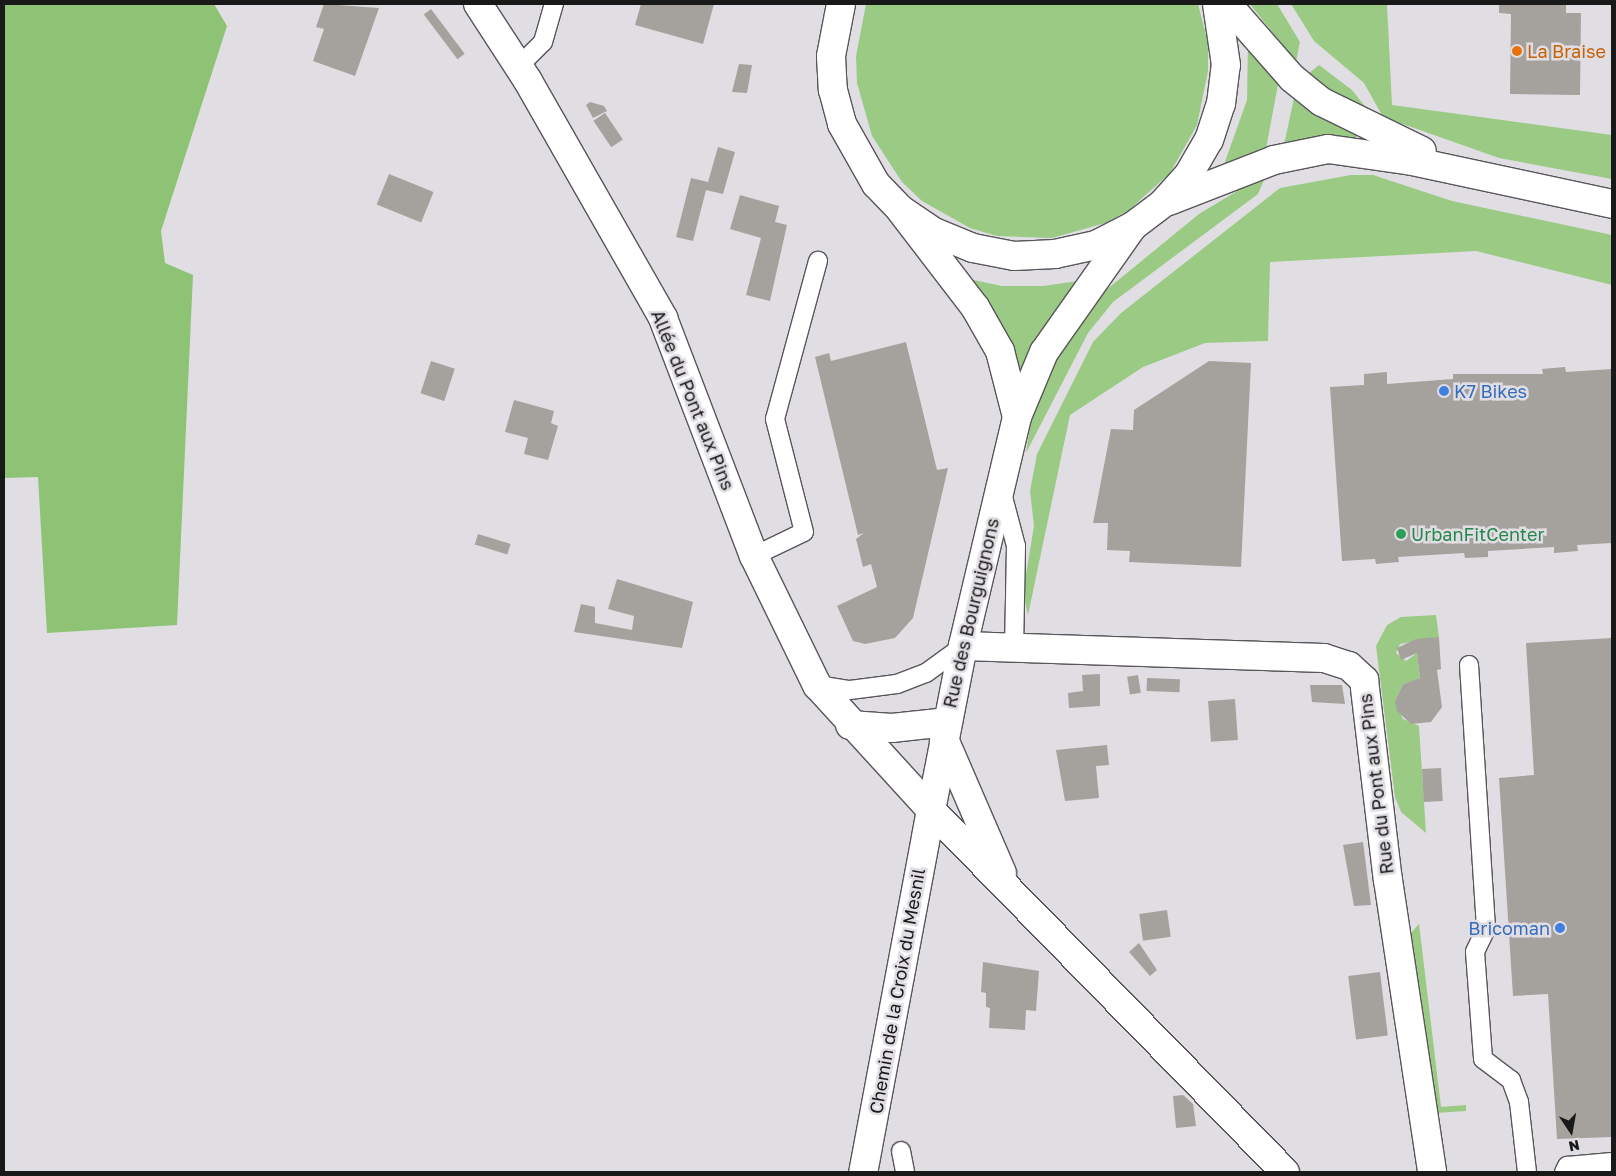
<!DOCTYPE html>
<meta charset="utf-8">
<style>
body{margin:0}
#map{position:relative;width:1616px;height:1176px;overflow:hidden;background:#e1dee3;font-family:"Golos Text",sans-serif}
div>[style]{position:absolute}
.green>*{inset:0;background:#9aca84}
.forest>*{inset:0;background:#8ec375}
.building>*{inset:0;background:#a5a19d;transform-origin:0 0}
.roads{filter:drop-shadow(1px 0 #58565a) drop-shadow(-1px 0 #58565a) drop-shadow(0 1px #58565a) drop-shadow(0 -1px #58565a)}
.service>*{height:18px;margin:-9px;padding:0 9px;transform-origin:9px;border-radius:9px;background:#fff}
.minor>*{height:28px;margin:-14px;padding:0 14px;transform-origin:14px;border-radius:14px;background:#fff}
.tertiary>*{height:28px;margin:-14px;padding:0 14px;transform-origin:14px;border-radius:14px;background:#fff}
.secondary>*{height:28px;margin:-14px;padding:0 14px;transform-origin:14px;border-radius:14px;background:#fff}
.dots>*{width:14px;height:14px;translate:-50% -50%;box-sizing:border-box;border:2px solid #e1dee3;border-radius:50%}
span{translate:-50% -50%;white-space:nowrap;text-align:center;line-height:1.15;-webkit-text-stroke:5px #e1dee3;paint-order:stroke}
.food-label{font-size:18px;color:#c56008}
.left{translate:0 -50%;text-align:left}
.shop-label{font-size:18px;color:#366cbe}
.right{translate:-100% -50%;text-align:right}
.street-label{font-size:18px;color:#1a191a}
.leisure-label{font-size:18px;color:#27864d}
.frame{position:absolute;inset:0;border:5px solid #1a191a;pointer-events:none}
.north{position:absolute;left:1546px;top:1106px;width:50px;height:50px;-webkit-text-stroke:4px #e1dee3;paint-order:stroke;rotate:168deg;font-size:14px;font-weight:700;line-height:20px;text-align:center;color:#1a191a}
.north::after{content:'';display:block;margin:auto;width:18px;height:22px;background:#1a191a;clip-path:polygon(50% 0,100% 100%,50% 72%,0 100%)}
</style>
<div id="map">
<div class="green">
<i style="clip-path:polygon(866px 4px,1198px 4px,1208px 43px,1208px 71px,1197px 125px,1170px 173px,1129px 210px,1105px 223px,1052px 238px,997px 236px,970px 228px,922px 201px,902px 182px,872px 136px,857px 83px,856px 56px)"></i>
<i style="clip-path:polygon(1250px 4px,1277px 4px,1300px 42px,1296px 62px)"></i>
<i style="clip-path:polygon(1291px 4px,1387px 4px,1392px 105px,1612px 135px,1612px 179px,1499px 158px,1383px 117px,1364px 83px,1314px 41px)"></i>
<i style="clip-path:polygon(1248px 41px,1279px 79px,1266px 149px,1222px 170px,1247px 100px)"></i>
<i style="clip-path:polygon(1319px 65px,1352px 90px,1368px 110px,1341px 99px,1308px 74px)"></i>
<i style="clip-path:polygon(1295px 93px,1358px 133px,1356px 138px,1329px 137px,1284px 145px)"></i>
<i style="clip-path:polygon(1267px 173px,1258px 194px,1113px 302px,1088px 333px,1026px 453px,1030px 426px,1050px 369px,1089px 304px,1199px 214px)"></i>
<i style="clip-path:polygon(1351px 175px,1373px 175px,1452px 201px,1612px 235px,1612px 285px,1476px 251px,1270px 262px,1268px 341px,1205px 343px,1143px 367px,1070px 415px,1028px 615px,1023px 593px,1034px 526px,1030px 491px,1037px 454px,1093px 342px,1121px 313px,1280px 188px)"></i>
<i style="clip-path:polygon(969px 279px,1002px 286px,1043px 286px,1085px 280px,1049px 321px,1020px 383px)"></i>
<i style="clip-path:polygon(1436px 615px,1439px 637px,1400px 644px,1396px 653px,1406px 661px,1417px 653px,1420px 678px,1403px 684px,1395px 701px,1403px 719px,1419px 726px,1426px 833px,1401px 812px,1395px 797px,1376px 646px,1387px 625px,1401px 617px)"></i>
<i style="clip-path:polygon(1419px 924px,1441px 1107px,1466px 1105px,1466px 1111px,1436px 1113px,1411px 933px)"></i>
</div>
<div class="forest">
<i style="clip-path:polygon(4px 4px,214px 4px,227px 26px,161px 231px,165px 263px,193px 275px,177px 625px,47px 633px,38px 477px,4px 478px)"></i>
</div>
<div class="building">
<i style="clip-path:polygon(324px 4px,379px 8px,355px 76px,313px 61px,324px 29px,316px 27px)"></i>
<i style="clip-path:polygon(641px 4px,714px 4px,703px 44px,635px 25px)"></i>
<i style="clip-path:polygon(1499px 4px,1566px 4px,1566px 13px,1581px 13px,1580px 95px,1510px 94px,1511px 14px,1499px 13px)"></i>
<i style="left:431px;top:9px;width:56px;height:9px;rotate:53deg"></i>
<i style="clip-path:polygon(739px 64px,752px 65px,747px 93px,732px 92px)"></i>
<i style="clip-path:polygon(590px 102px,604px 106px,607px 111px,593px 118px,586px 105px)"></i>
<i style="left:605px;top:113px;width:32px;height:14px;rotate:56deg"></i>
<i style="clip-path:polygon(718px 147px,735px 152px,723px 194px,706px 190px,693px 241px,676px 237px,691px 178px,708px 182px)"></i>
<i style="left:389px;top:174px;width:48px;height:33px;rotate:22deg"></i>
<i style="clip-path:polygon(740px 195px,779px 206px,775px 222px,787px 225px,770px 301px,746px 295px,761px 238px,730px 229px)"></i>
<i style="clip-path:polygon(906px 342px,937px 470px,948px 468px,913px 618px,895px 638px,865px 644px,853px 641px,837px 606px,877px 587px,871px 564px,863px 567px,856px 539px,864px 533px,858px 535px,815px 357px,829px 353px,831px 361px)"></i>
<i style="left:431px;top:361px;width:25px;height:34px;rotate:18deg"></i>
<i style="clip-path:polygon(1209px 361px,1251px 363px,1241px 567px,1129px 562px,1130px 551px,1107px 550px,1108px 523px,1093px 523px,1111px 429px,1133px 430px,1134px 410px)"></i>
<i style="clip-path:polygon(1565px 367px,1566px 372px,1612px 369px,1612px 543px,1577px 545px,1578px 551px,1554px 553px,1554px 547px,1488px 551px,1488px 557px,1465px 558px,1464px 553px,1398px 557px,1399px 562px,1376px 564px,1375px 559px,1342px 561px,1330px 387px,1364px 385px,1364px 374px,1387px 372px,1387px 384px,1453px 379px,1453px 374px,1543px 374px,1542px 369px)"></i>
<i style="clip-path:polygon(514px 400px,554px 411px,551px 423px,558px 426px,548px 460px,524px 454px,528px 438px,505px 432px)"></i>
<i style="left:478px;top:534px;width:34px;height:11px;rotate:17deg"></i>
<i style="clip-path:polygon(617px 579px,693px 602px,682px 648px,574px 632px,581px 604px,595px 607px,595px 623px,632px 630px,634px 616px,608px 609px)"></i>
<i style="clip-path:polygon(1439px 637px,1441px 669px,1437px 670px,1442px 707px,1431px 722px,1411px 724px,1397px 711px,1395px 701px,1403px 684px,1420px 678px,1417px 653px,1401px 660px,1397px 648px,1416px 639px)"></i>
<i style="clip-path:polygon(1612px 638px,1612px 1137px,1557px 1139px,1548px 994px,1513px 996px,1499px 778px,1534px 775px,1526px 643px)"></i>
<i style="clip-path:polygon(1100px 674px,1100px 706px,1069px 708px,1068px 693px,1083px 691px,1082px 675px)"></i>
<i style="left:1138px;top:675px;width:18px;height:11px;rotate:81deg"></i>
<i style="left:1147px;top:678px;width:33px;height:13px;rotate:2deg"></i>
<i style="clip-path:polygon(1310px 685px,1342px 685px,1345px 704px,1312px 702px)"></i>
<i style="left:1235px;top:699px;width:41px;height:27px;rotate:86deg"></i>
<i style="clip-path:polygon(1107px 745px,1109px 765px,1096px 766px,1099px 798px,1065px 801px,1056px 750px)"></i>
<i style="left:1441px;top:768px;width:33px;height:19px;rotate:87deg"></i>
<i style="clip-path:polygon(1363px 842px,1371px 905px,1354px 906px,1343px 845px)"></i>
<i style="left:1167px;top:910px;width:27px;height:28px;rotate:82deg"></i>
<i style="clip-path:polygon(1139px 943px,1157px 970px,1150px 976px,1129px 952px)"></i>
<i style="clip-path:polygon(983px 962px,1039px 971px,1036px 1011px,1026px 1010px,1025px 1030px,989px 1028px,990px 1008px,986px 1007px,986px 993px,981px 992px)"></i>
<i style="left:1380px;top:972px;width:64px;height:32px;rotate:83deg"></i>
<i style="clip-path:polygon(1183px 1095px,1193px 1104px,1196px 1126px,1176px 1128px,1173px 1096px)"></i>
</div>
<div class="roads">
<div class="service">
<i style="left:518px;top:67px;width:35px;rotate:-45deg"></i>
<i style="left:543px;top:42px;width:40px;rotate:-74deg"></i>
<i style="left:1002px;top:493px;width:55px;rotate:75.2deg"></i>
<i style="left:1016px;top:546px;width:102px;rotate:91.1deg"></i>
<i style="left:754px;top:556px;width:55px;rotate:-25.6deg"></i>
<i style="left:804px;top:532px;width:117px;rotate:-104.4deg"></i>
<i style="left:775px;top:419px;width:164px;rotate:-74.8deg"></i>
<i style="left:1469px;top:665px;width:265px;rotate:86.3deg"></i>
<i style="left:1486px;top:929px;width:25px;rotate:116deg"></i>
<i style="left:1475px;top:952px;width:107px;rotate:85.7deg"></i>
<i style="left:1483px;top:1059px;width:35px;rotate:37deg"></i>
<i style="left:1511px;top:1080px;width:23px;rotate:70deg"></i>
<i style="left:1519px;top:1102px;width:70px;rotate:83.5deg"></i>
<i style="left:817px;top:685px;width:33px;rotate:9deg"></i>
<i style="left:850px;top:690px;width:47px;rotate:-7.3deg"></i>
<i style="left:897px;top:684px;width:31px;rotate:-21deg"></i>
<i style="left:926px;top:673px;width:46px;rotate:-36.1deg"></i>
<i style="left:901px;top:1151px;width:21px;rotate:79deg"></i>
<i style="left:1564px;top:1172px;width:7px;rotate:-63deg"></i>
<i style="left:1567px;top:1166px;width:45px;rotate:-5.1deg"></i>
</div>
<div class="minor">
<i style="left:478px;top:4px;width:92px;rotate:57deg"></i>
<i style="left:528px;top:81px;width:273px;rotate:60.3deg"></i>
<i style="left:663px;top:318px;width:255px;rotate:69.1deg"></i>
<i style="left:754px;top:556px;width:144px;rotate:64deg"></i>
<i style="left:817px;top:685px;width:169px;rotate:47.6deg"></i>
<i style="left:931px;top:810px;width:368px;rotate:100.6deg"></i>
<i style="left:963px;top:646px;width:361px;rotate:1.9deg"></i>
<i style="left:1324px;top:658px;width:26px;rotate:18deg"></i>
<i style="left:1349px;top:666px;width:21px;rotate:43deg"></i>
<i style="left:1364px;top:680px;width:201px;rotate:83.2deg"></i>
<i style="left:1388px;top:880px;width:295px;rotate:81.4deg"></i>
<i style="left:850px;top:725px;width:42px;rotate:4.1deg"></i>
<i style="left:892px;top:728px;width:54px;rotate:-6.3deg"></i>
</div>
<div class="tertiary">
<i style="left:902px;top:212px;width:120px;rotate:52.5deg"></i>
<i style="left:975px;top:307px;width:51px;rotate:60.4deg"></i>
<i style="left:1000px;top:351px;width:68px;rotate:75.6deg"></i>
<i style="left:1133px;top:226px;width:154px;rotate:125.2deg"></i>
<i style="left:1044px;top:352px;width:70px;rotate:112.6deg"></i>
<i style="left:1017px;top:417px;width:235px;rotate:103.3deg"></i>
<i style="left:963px;top:646px;width:167px;rotate:101deg"></i>
<i style="left:931px;top:810px;width:506px;rotate:45.64deg"></i>
<i style="left:944px;top:739px;width:146px;rotate:66.6deg"></i>
</div>
<div class="secondary">
<i style="left:841px;top:4px;width:53px;rotate:100.9deg"></i>
<i style="left:831px;top:56px;width:34px;rotate:87deg"></i>
<i style="left:833px;top:90px;width:35px;rotate:75deg"></i>
<i style="left:842px;top:124px;width:69px;rotate:60.5deg"></i>
<i style="left:876px;top:184px;width:35px;rotate:46deg"></i>
<i style="left:900px;top:209px;width:41px;rotate:34.1deg"></i>
<i style="left:934px;top:232px;width:42px;rotate:22.3deg"></i>
<i style="left:973px;top:248px;width:42px;rotate:11deg"></i>
<i style="left:1014px;top:256px;width:41px;rotate:-2.8deg"></i>
<i style="left:1055px;top:254px;width:42px;rotate:-12.4deg"></i>
<i style="left:1096px;top:245px;width:42px;rotate:-27.2deg"></i>
<i style="left:1133px;top:226px;width:38px;rotate:-37deg"></i>
<i style="left:1163px;top:203px;width:39px;rotate:-48deg"></i>
<i style="left:1189px;top:174px;width:39px;rotate:-60deg"></i>
<i style="left:1209px;top:140px;width:38px;rotate:-72deg"></i>
<i style="left:1221px;top:104px;width:39px;rotate:-83deg"></i>
<i style="left:1226px;top:65px;width:62px;rotate:-98.4deg"></i>
<i style="left:1227px;top:4px;width:98px;rotate:48.7deg"></i>
<i style="left:1292px;top:78px;width:38px;rotate:39deg"></i>
<i style="left:1322px;top:102px;width:111px;rotate:26.1deg"></i>
<i style="left:1169px;top:201px;width:113px;rotate:-21.3deg"></i>
<i style="left:1274px;top:160px;width:55px;rotate:-11.5deg"></i>
<i style="left:1328px;top:149px;width:85px;rotate:8.1deg"></i>
<i style="left:1412px;top:161px;width:205px;rotate:12.1deg"></i>
</div>
</div>
<div class="dots">
<i style="left:1517px;top:51px;background:#e8710a"></i>
<i style="left:1444px;top:391px;background:#3f7fe0"></i>
<i style="left:1401px;top:534px;background:#2e9e5b"></i>
<i style="left:1560px;top:928px;background:#3f7fe0"></i>
</div>
<div class="food-label">
<span class="left" style="left:1527px;top:51px">La Braise</span>
</div>
<div class="shop-label">
<span class="left" style="left:1454px;top:391px">K7 Bikes</span>
<span class="right" style="left:1550px;top:928px">Bricoman</span>
</div>
<div class="street-label">
<span style="left:693px;top:400px;rotate:68deg">Allée du Pont aux Pins</span>
<span style="left:971px;top:613px;rotate:-77deg">Rue des Bourguignons</span>
<span style="left:1376px;top:784px;rotate:-97deg">Rue du Pont aux Pins</span>
<span style="left:897px;top:991px;rotate:-80deg">Chemin de la Croix du Mesnil</span>
</div>
<div class="leisure-label">
<span class="left" style="left:1411px;top:534px">UrbanFitCenter</span>
</div>
<div class="frame"></div>
<div class="north">N</div>
</div>
